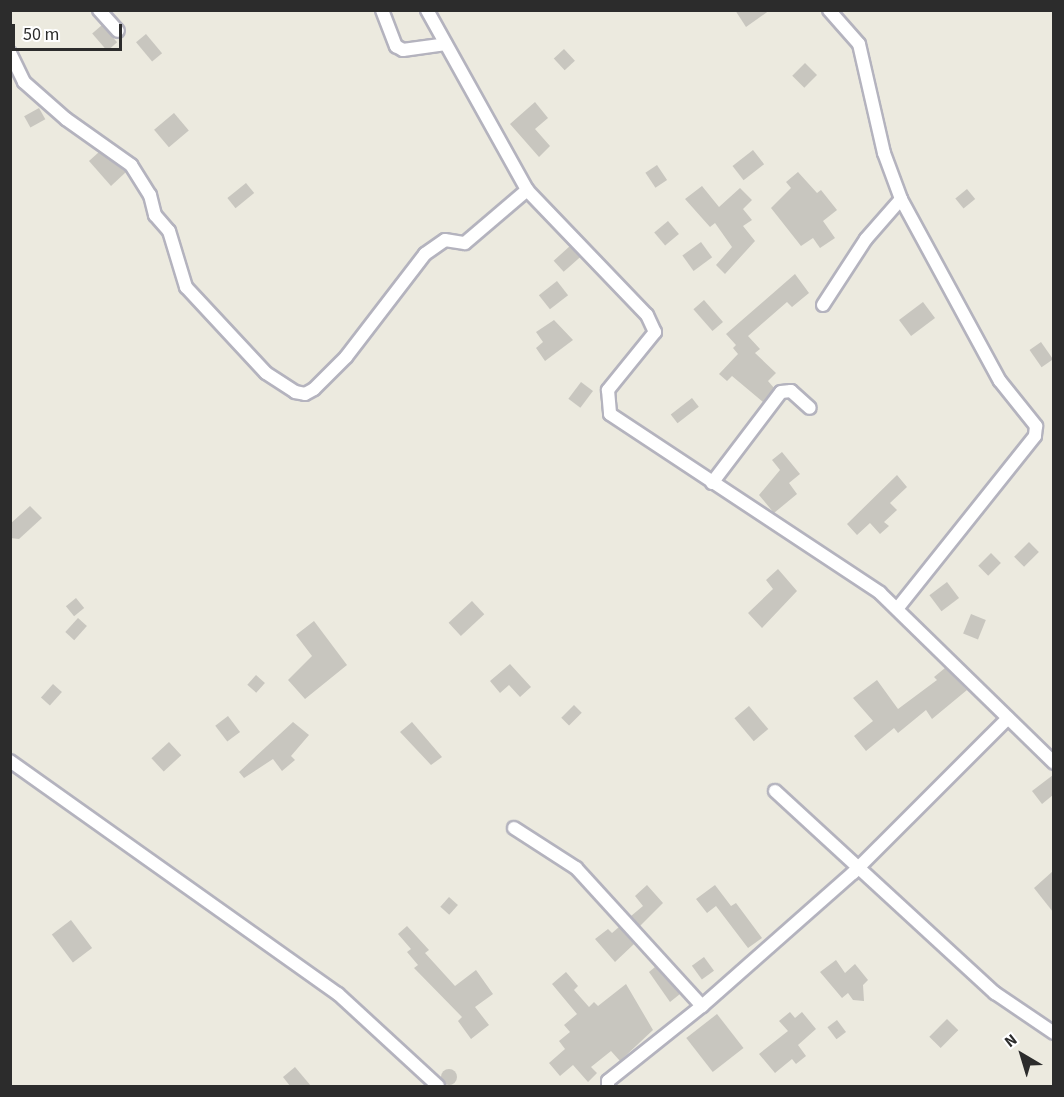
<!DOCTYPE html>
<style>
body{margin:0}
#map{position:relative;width:1064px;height:1097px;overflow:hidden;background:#eceadf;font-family:"Source Sans 3",sans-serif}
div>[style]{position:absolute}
.building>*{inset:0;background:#c8c6bf;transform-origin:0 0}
.round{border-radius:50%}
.roads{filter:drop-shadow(2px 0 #b4b3be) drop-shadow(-2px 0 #b4b3be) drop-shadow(0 2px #b4b3be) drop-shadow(0 -2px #b4b3be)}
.street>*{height:12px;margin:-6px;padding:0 6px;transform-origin:6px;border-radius:6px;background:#fff}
span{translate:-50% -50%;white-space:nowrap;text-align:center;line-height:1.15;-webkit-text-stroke:4.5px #fff;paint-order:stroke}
.frame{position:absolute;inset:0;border:12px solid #2c2c2c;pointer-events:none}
.north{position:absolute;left:992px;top:1025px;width:60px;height:60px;-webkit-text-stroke:4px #fff;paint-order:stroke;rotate:322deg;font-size:16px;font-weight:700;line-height:24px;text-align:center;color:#2c2c2c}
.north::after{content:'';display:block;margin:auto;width:21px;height:27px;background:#2c2c2c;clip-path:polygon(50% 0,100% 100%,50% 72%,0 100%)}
.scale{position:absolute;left:12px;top:24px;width:110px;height:27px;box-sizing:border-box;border:3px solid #2c2c2c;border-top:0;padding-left:8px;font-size:18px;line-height:21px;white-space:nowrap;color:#2c2c2c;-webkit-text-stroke:4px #fff;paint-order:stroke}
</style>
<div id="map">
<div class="building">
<i style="clip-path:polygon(735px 10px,770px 10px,746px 27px)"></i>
<i style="left:102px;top:25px;width:23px;height:13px;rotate:49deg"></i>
<i style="left:146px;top:34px;width:25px;height:13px;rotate:50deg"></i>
<i style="left:564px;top:49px;width:16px;height:14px;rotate:47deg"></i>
<i style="left:805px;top:63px;width:17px;height:18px;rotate:45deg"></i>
<i style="clip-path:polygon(535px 102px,548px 118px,535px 129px,550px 146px,539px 157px,510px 124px)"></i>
<i style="left:39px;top:108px;width:13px;height:17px;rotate:61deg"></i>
<i style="left:174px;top:113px;width:23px;height:26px;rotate:50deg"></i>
<i style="left:753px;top:150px;width:18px;height:26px;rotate:52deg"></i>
<i style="clip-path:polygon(99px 152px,126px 172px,111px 186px,89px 161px)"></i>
<i style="left:657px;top:165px;width:18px;height:14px;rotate:56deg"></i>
<i style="clip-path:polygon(798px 172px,817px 193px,821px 190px,837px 210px,823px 221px,835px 238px,820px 248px,813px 238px,801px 246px,771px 208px,791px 188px,786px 182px)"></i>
<i style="left:246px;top:183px;width:13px;height:24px;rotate:51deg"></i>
<i style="clip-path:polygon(702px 186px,719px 207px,740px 188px,752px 200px,743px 209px,752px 220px,743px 226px,755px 241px,725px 274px,716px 265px,732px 247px,715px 223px,710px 227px,685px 199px)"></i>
<i style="left:967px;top:189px;width:13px;height:15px;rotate:51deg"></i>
<i style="left:668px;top:221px;width:17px;height:18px;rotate:50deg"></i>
<i style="left:701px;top:242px;width:19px;height:23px;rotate:54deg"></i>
<i style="left:570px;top:246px;width:15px;height:22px;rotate:48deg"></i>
<i style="clip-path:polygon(795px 274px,809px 293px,792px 307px,787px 302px,748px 336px,760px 349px,755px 353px,776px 373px,768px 381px,774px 388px,763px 402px,732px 376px,727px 381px,719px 374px,738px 354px,733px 348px,736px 345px,726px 334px)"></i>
<i style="left:557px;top:281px;width:18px;height:23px;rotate:52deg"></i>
<i style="left:704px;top:300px;width:29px;height:14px;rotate:49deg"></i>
<i style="left:923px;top:302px;width:20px;height:30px;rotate:53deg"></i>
<i style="clip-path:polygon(554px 320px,573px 340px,545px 361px,536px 348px,543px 342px,536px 332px)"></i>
<i style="left:1041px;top:342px;width:21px;height:14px;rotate:55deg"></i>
<i style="left:581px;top:382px;width:15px;height:21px;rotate:37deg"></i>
<i style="left:692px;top:398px;width:11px;height:27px;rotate:52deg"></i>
<i style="clip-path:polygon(782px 452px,800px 474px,789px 483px,797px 494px,774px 513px,759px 495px,780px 470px,772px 460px)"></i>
<i style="clip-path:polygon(897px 475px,907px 487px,890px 503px,897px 510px,884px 522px,889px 526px,880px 534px,870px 523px,857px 535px,847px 524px)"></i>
<i style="clip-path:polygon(30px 506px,42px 518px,19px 539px,10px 538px,10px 524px)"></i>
<i style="left:1029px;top:542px;width:14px;height:21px;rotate:45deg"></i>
<i style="left:991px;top:553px;width:14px;height:18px;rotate:45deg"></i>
<i style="clip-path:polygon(778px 569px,797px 591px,762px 628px,748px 613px,773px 589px,766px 580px)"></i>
<i style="left:947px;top:582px;width:20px;height:22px;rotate:53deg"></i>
<i style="left:76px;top:598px;width:13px;height:13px;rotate:51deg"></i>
<i style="left:472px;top:601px;width:18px;height:32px;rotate:47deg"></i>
<i style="left:971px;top:614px;width:16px;height:21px;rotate:22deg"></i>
<i style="left:78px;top:618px;width:12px;height:19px;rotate:42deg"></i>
<i style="clip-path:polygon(314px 621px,347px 665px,305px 699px,288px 680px,312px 656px,296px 635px)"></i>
<i style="clip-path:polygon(510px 664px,531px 687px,520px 697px,509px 685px,500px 693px,490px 681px)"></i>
<i style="clip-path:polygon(945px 668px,967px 690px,932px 719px,926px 710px,898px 733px,894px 728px,866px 751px,854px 736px,873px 721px,853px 698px,877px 680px,898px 709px,937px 680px,934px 677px)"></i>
<i style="left:256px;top:675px;width:12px;height:13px;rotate:42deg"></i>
<i style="left:53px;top:684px;width:12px;height:18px;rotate:42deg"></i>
<i style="left:574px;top:705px;width:11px;height:18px;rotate:45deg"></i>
<i style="left:749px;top:706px;width:30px;height:19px;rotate:50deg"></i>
<i style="left:228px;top:716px;width:20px;height:16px;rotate:53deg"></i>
<i style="clip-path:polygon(293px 722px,309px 735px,291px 756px,295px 760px,282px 771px,273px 759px,244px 778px,239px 772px)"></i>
<i style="clip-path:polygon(412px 722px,442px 757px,431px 765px,400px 732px)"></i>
<i style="left:169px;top:742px;width:18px;height:24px;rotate:47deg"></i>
<i style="clip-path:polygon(1053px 775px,1053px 795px,1042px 804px,1032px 791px)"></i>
<i style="clip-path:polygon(1053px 871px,1053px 912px,1034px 888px)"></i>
<i style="clip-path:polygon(647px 885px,663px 903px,640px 926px,631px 916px,643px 906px,635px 896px)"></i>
<i style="clip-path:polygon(715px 885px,731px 906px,736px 903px,762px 938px,748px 948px,716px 906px,707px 913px,696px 899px)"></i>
<i style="left:449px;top:897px;width:12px;height:13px;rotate:42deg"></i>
<i style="left:71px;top:920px;width:35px;height:24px;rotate:53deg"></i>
<i style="clip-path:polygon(407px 926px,429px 950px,425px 953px,455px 986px,476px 970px,493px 994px,475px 1007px,489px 1025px,471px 1039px,458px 1021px,462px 1017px,414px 968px,418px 965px,407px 952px,411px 949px,398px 934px)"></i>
<i style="clip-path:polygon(619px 927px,634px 944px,615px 962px,595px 939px,608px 929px,612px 933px)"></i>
<i style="left:704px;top:957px;width:17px;height:15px;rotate:54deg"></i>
<i style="clip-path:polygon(836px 960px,845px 973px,855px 964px,868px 980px,863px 985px,864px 1001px,853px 1000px,848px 993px,842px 998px,820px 972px)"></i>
<i style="clip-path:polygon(655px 967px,680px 994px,670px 1002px,649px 972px)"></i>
<i style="clip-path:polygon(566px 972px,578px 986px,574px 990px,589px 1007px,594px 1002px,598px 1006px,626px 984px,653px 1030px,620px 1061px,611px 1051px,591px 1067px,597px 1073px,588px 1082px,573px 1065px,560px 1076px,549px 1063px,565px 1049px,559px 1041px,570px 1032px,564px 1025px,577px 1014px,552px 984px)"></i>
<i style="clip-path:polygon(790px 1012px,795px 1018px,802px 1012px,816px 1029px,798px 1045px,806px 1056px,796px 1064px,792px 1059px,775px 1073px,759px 1054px,788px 1031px,779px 1021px)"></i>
<i style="left:717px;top:1014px;width:43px;height:39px;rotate:52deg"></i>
<i style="left:947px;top:1019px;width:16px;height:25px;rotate:45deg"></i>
<i style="left:837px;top:1020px;width:15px;height:12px;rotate:53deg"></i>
<i style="clip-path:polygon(295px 1067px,311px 1086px,290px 1086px,283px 1077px)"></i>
<i class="round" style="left:441px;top:1069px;width:16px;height:16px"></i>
</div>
<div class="roads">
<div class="street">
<i style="left:99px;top:10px;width:28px;rotate:48deg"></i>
<i style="left:382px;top:10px;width:39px;rotate:69deg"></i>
<i style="left:396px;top:46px;width:8px;rotate:30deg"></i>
<i style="left:403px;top:50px;width:43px;rotate:-7.9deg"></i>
<i style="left:427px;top:10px;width:206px;rotate:60.9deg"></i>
<i style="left:527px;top:190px;width:173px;rotate:46.2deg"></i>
<i style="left:647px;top:315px;width:19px;rotate:65deg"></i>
<i style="left:655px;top:332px;width:75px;rotate:129deg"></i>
<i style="left:608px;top:390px;width:24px;rotate:85deg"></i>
<i style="left:610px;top:414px;width:324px;rotate:33.5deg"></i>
<i style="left:880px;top:593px;width:243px;rotate:44.3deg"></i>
<i style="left:829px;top:10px;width:45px;rotate:48.6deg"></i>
<i style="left:859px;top:44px;width:112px;rotate:77.1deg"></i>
<i style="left:884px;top:153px;width:49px;rotate:69.7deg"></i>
<i style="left:901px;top:199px;width:207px;rotate:61.5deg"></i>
<i style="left:1000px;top:381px;width:58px;rotate:51.3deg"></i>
<i style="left:1036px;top:426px;width:10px;rotate:96deg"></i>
<i style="left:1035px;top:436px;width:221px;rotate:128.6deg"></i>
<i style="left:10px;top:53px;width:32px;rotate:64deg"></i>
<i style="left:24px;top:82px;width:56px;rotate:41.4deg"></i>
<i style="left:66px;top:119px;width:80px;rotate:35.3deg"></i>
<i style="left:131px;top:165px;width:36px;rotate:58deg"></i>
<i style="left:150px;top:195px;width:21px;rotate:76deg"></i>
<i style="left:155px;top:215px;width:21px;rotate:49deg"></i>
<i style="left:169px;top:231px;width:59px;rotate:73.1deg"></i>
<i style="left:186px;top:287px;width:117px;rotate:47.1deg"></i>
<i style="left:266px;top:373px;width:35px;rotate:33deg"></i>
<i style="left:295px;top:392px;width:10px;rotate:11deg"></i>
<i style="left:305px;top:394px;width:10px;rotate:-29deg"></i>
<i style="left:314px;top:389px;width:45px;rotate:-45deg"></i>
<i style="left:346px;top:357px;width:130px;rotate:-52.5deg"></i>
<i style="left:425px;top:254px;width:24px;rotate:-35deg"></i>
<i style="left:445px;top:240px;width:20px;rotate:9deg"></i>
<i style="left:465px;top:243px;width:82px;rotate:-40.5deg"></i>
<i style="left:823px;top:305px;width:79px;rotate:-56.9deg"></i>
<i style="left:866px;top:239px;width:53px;rotate:-48.8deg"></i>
<i style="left:712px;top:483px;width:114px;rotate:-52.8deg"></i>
<i style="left:781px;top:392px;width:10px;rotate:-6deg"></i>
<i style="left:791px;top:391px;width:25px;rotate:42deg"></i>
<i style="left:10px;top:761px;width:402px;rotate:35.4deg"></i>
<i style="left:338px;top:994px;width:136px;rotate:42.6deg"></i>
<i style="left:775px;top:791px;width:299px;rotate:42.6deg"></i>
<i style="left:995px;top:993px;width:71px;rotate:34.1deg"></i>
<i style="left:514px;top:828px;width:74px;rotate:32.8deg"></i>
<i style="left:576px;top:868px;width:187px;rotate:47.6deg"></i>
<i style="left:608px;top:1086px;width:5px;rotate:-90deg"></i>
<i style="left:608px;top:1081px;width:120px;rotate:-38.6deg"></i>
<i style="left:702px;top:1006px;width:201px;rotate:-41.4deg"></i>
<i style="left:853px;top:873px;width:219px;rotate:-45deg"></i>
</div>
</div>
<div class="frame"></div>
<div class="north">N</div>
<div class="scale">50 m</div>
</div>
